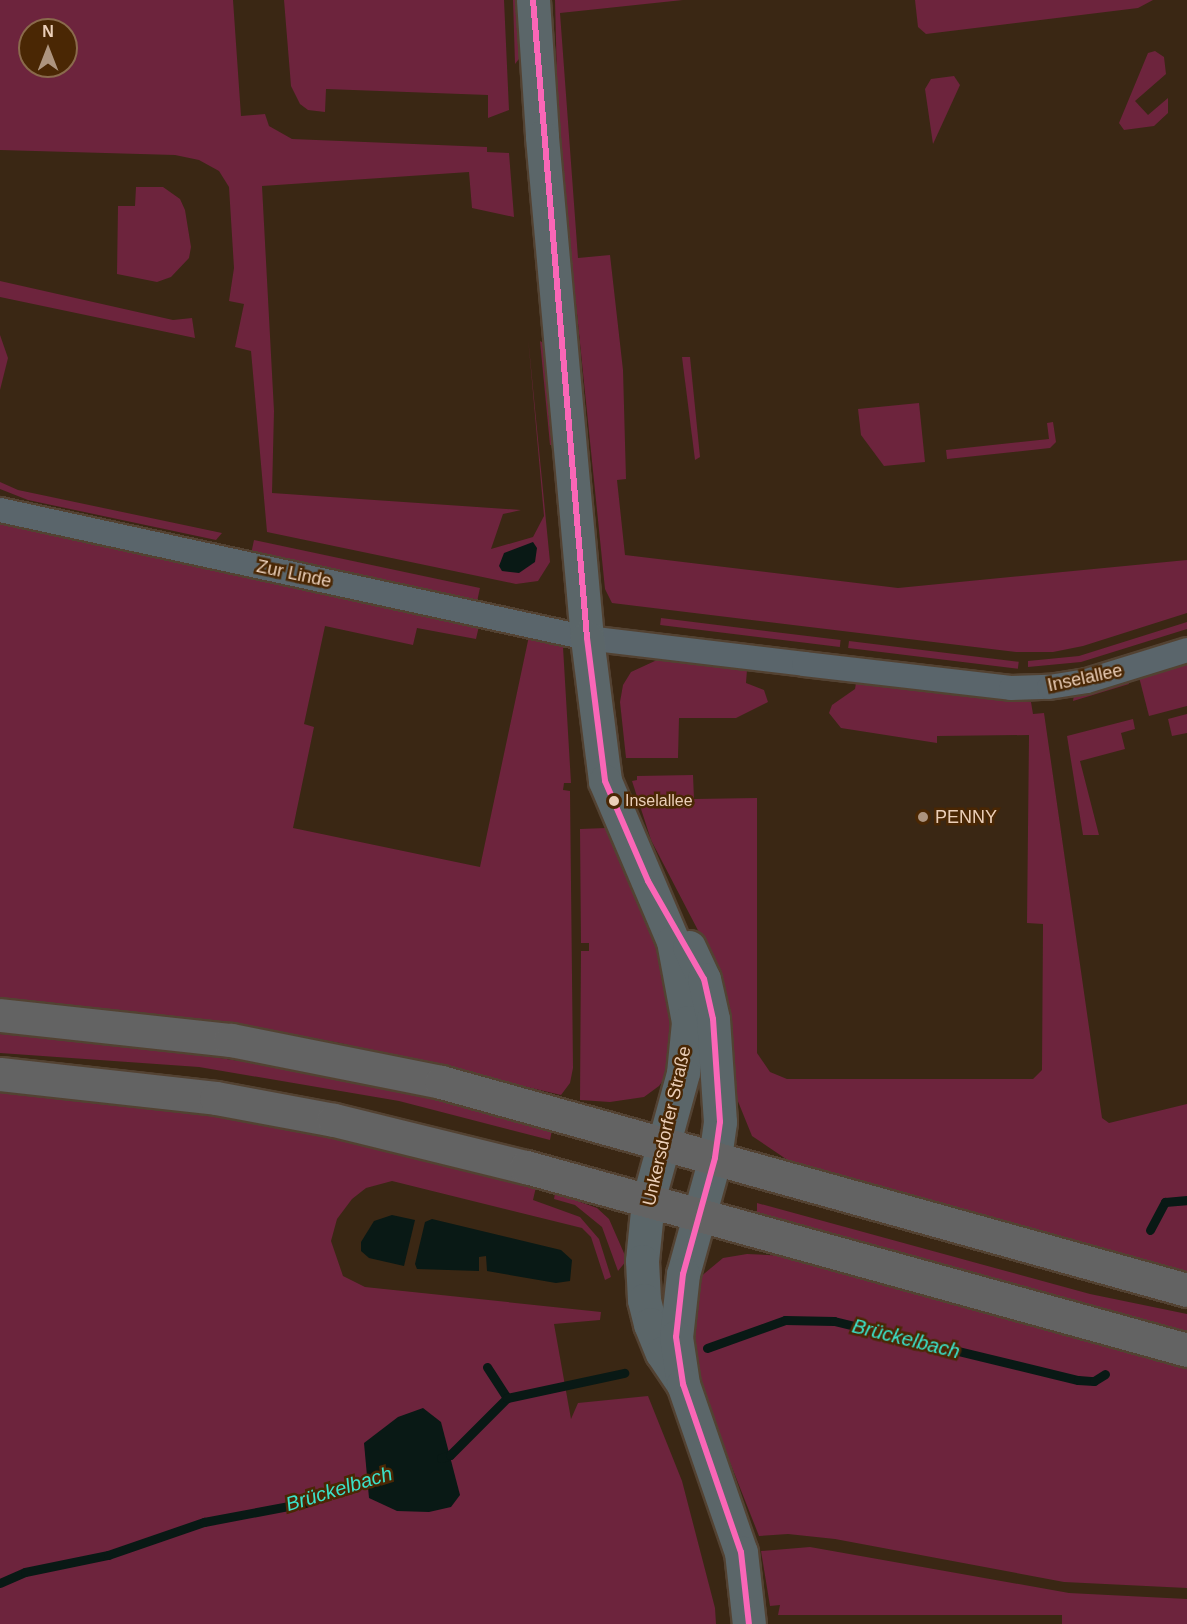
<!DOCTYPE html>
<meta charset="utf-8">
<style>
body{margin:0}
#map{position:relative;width:1187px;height:1624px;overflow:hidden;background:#3a2714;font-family:Helvetica,sans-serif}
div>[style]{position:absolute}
.green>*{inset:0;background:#6d243d;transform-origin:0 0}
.water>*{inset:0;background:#091915}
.stream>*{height:9px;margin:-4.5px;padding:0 4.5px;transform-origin:4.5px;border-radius:4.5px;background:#091915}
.roads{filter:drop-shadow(2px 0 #534232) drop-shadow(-2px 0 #534232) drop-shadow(0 2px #534232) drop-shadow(0 -2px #534232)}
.street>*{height:24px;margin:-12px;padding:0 12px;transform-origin:12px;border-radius:12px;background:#5a656b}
.secondary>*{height:33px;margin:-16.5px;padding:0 16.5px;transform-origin:16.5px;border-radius:16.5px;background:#5b6669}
.primary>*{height:33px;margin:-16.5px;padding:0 16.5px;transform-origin:16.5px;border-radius:16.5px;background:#636363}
.bus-1>*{height:6px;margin:-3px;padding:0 3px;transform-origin:3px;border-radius:3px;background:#fa66b7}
.dots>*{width:16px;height:16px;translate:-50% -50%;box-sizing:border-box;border:3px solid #4a2704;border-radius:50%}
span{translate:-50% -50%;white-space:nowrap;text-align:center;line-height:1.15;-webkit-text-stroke:5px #4a2704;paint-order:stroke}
.bus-label{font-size:16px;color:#ebcfb9}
.left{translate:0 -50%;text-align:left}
.street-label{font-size:18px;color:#ebcfb9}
.poi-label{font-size:18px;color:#ebcfb9}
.water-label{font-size:20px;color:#3be3ca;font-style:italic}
.north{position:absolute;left:18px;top:18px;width:60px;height:60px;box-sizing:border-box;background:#4a2704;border:2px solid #8a6a4c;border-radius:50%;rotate:0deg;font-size:16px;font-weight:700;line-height:24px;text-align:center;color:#ebcfb9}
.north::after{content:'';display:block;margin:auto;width:21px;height:27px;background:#ad947f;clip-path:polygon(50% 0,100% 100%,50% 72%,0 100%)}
</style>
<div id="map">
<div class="green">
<i style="clip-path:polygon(evenodd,0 0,233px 0,241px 116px,265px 114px,269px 126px,292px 139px,487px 147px,487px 152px,509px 153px,514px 217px,472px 208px,469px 172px,262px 186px,274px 411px,272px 493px,521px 510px,503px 514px,491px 549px,533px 537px,544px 516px,528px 337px,550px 562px,538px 581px,516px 584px,267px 532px,251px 351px,235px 347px,244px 304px,229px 301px,234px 268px,229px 187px,219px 171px,199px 160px,175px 155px,0 150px,0 0,30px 30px,66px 30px,66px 66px,30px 66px,30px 30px)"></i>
<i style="clip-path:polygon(284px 0,504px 0,509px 110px,488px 118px,488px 95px,326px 89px,325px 112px,308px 110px,300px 104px,291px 86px)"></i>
<i style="clip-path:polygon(513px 0,520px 0,522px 55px,515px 64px)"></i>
<i style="clip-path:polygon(555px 0,683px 0,560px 13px,578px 258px,610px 255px,623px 370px,626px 479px,617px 480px,625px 555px,898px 588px,1187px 560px,1187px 613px,1083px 646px,1053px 652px,1016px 652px,612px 603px,605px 589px,567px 215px,558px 122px)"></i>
<i style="clip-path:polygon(915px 0,1153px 0,1138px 8px,926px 34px,918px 27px)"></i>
<i style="clip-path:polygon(1155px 51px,1164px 57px,1166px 74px,1135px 101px,1148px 115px,1168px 98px,1168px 113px,1154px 126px,1124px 130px,1119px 123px,1148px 53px)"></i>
<i style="clip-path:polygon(954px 76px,960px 85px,933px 144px,925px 89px,931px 79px)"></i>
<i style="clip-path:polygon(136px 187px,163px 187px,180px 199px,185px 210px,191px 247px,189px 258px,171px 277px,157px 282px,117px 274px,118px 206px,135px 206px)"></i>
<i style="clip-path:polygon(0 281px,173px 320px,192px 318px,195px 338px,0 297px)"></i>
<i style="clip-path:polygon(0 335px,8px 358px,0 390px)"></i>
<i style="clip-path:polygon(540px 341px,545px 344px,557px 445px,550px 445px)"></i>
<i style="clip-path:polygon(682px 357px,690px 357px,700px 457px,695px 460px)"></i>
<i style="clip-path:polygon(919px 403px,925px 462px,884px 466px,861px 435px,858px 409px)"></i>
<i style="clip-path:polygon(1053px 422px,1056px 442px,1050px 448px,947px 459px,946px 450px,1049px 439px,1047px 423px)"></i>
<i style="clip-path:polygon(0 482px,18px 490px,222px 533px,216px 540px,28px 500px,0 489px)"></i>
<i style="clip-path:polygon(0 522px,479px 626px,476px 639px,417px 628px,413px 645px,325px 626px,304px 724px,314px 727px,293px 828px,480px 867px,529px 636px,563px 647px,571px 783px,564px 783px,563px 790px,570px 791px,573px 1068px,570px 1083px,561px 1095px,340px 1043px,230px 1023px,0 998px)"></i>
<i style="left:254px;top:540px;width:231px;height:12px;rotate:12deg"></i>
<i style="left:661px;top:618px;width:181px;height:7px;rotate:7deg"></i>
<i style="clip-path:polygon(1187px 622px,1187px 629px,1081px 662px,1028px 667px,1028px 661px,1079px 656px)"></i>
<i style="left:849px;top:641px;width:171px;height:7px;rotate:7deg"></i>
<i style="clip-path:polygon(657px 660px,747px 670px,746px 683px,764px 690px,768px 702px,736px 718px,679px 718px,678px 758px,626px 758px,620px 702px,623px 685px,631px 672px)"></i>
<i style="clip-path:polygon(1187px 662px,1187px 706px,1149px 716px,1139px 677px)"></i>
<i style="clip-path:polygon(1128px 680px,1129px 684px,1073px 701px,1074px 695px)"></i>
<i style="clip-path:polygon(856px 683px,1031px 702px,1033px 714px,1044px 713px,1102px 1118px,1109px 1123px,1187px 1104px,1187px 1272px,792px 1163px,752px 1136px,737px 1099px,731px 1037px,703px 940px,651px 840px,632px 781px,637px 780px,637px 776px,693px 775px,694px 799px,757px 798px,757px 1053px,770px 1072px,787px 1079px,1033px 1079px,1042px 1070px,1043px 924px,1027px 923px,1029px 735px,937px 736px,937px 743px,841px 728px,829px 713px,832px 705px,855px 689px)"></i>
<i style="clip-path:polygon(1187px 714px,1187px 733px,1172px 736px,1168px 719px)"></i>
<i style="clip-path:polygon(1133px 719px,1135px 729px,1121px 733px,1125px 749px,1080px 761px,1099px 835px,1083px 835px,1067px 736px)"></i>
<i style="clip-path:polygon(606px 828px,651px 926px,668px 975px,661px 977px,663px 984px,670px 983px,676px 1039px,665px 1078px,659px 1086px,644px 1097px,610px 1102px,580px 1100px,581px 951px,589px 951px,589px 943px,581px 943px,580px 829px)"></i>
<i style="clip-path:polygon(0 1034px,154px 1048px,279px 1067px,402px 1091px,552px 1130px,550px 1140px,399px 1101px,199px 1067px,0 1053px)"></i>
<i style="clip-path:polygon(0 1090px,219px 1117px,326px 1137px,536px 1187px,533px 1200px,580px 1217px,599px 1239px,611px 1277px,605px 1280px,591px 1237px,582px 1228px,392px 1181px,366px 1188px,352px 1199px,337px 1219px,331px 1241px,343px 1276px,365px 1287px,601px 1312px,600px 1320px,554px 1324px,571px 1419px,578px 1403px,648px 1396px,682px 1481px,715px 1608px,716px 1624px,0 1624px)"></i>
<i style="clip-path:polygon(555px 1193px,597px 1208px,609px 1219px,627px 1260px,618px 1271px,602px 1227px,575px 1205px,554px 1199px)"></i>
<i style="clip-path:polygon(757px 1203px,1090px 1294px,1187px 1314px,1187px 1334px,757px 1212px)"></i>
<i style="clip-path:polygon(747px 1254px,787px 1256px,1187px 1368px,1187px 1588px,1064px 1582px,835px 1539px,788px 1534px,759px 1536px,707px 1404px,693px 1356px,689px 1322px,699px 1278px,723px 1258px)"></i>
<i style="clip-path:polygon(810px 1547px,1069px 1593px,1187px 1599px,1187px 1624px,1062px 1624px,1062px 1615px,778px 1615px,780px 1605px,770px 1606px,761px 1551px)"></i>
</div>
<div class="water">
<i style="clip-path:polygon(533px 542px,537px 548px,535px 562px,519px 573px,502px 571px,499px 566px,504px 553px)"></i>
<i style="clip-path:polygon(392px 1215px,415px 1220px,404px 1266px,369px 1258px,361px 1251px,361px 1242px,374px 1221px)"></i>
<i style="clip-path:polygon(432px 1219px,561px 1250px,572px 1260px,570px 1281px,556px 1283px,487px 1271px,486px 1256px,479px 1257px,479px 1271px,417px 1269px,415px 1264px,425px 1222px)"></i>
<i style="clip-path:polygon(423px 1408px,441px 1422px,460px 1495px,451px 1507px,429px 1512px,397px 1511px,369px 1498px,364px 1443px,398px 1417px)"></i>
</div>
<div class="stream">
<i style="left:1150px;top:1230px;width:32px;rotate:-62deg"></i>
<i style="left:1165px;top:1202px;width:22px;rotate:-5deg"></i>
<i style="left:707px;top:1348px;width:83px;rotate:-19.7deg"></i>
<i style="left:785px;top:1320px;width:49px;rotate:1.2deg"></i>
<i style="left:834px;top:1321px;width:251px;rotate:13.6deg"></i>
<i style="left:1078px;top:1380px;width:16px;rotate:4deg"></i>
<i style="left:1094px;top:1381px;width:13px;rotate:-32deg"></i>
<i style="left:487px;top:1367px;width:37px;rotate:57deg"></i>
<i style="left:441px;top:1458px;width:9px;rotate:-18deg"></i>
<i style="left:450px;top:1455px;width:81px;rotate:-45deg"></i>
<i style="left:507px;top:1398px;width:120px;rotate:-12.1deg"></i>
<i style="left:0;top:1583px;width:27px;rotate:-24deg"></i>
<i style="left:25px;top:1572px;width:85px;rotate:-11.6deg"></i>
<i style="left:108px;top:1555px;width:102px;rotate:-19deg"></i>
<i style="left:204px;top:1522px;width:103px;rotate:-10.7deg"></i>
<i style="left:305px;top:1503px;width:78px;rotate:-19.4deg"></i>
</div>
<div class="roads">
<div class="street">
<i style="left:0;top:510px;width:601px;rotate:12.3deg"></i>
<i style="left:587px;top:638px;width:219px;rotate:6.8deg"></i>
<i style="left:804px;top:664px;width:208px;rotate:6.6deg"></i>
<i style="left:1011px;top:688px;width:38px;rotate:-2deg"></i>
<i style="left:1049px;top:687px;width:38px;rotate:-9deg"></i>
<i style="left:1087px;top:681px;width:105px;rotate:-17.2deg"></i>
</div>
<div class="secondary">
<i style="left:533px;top:0;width:137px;rotate:86.2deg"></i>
<i style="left:542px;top:137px;width:503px;rotate:84.87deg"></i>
<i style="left:587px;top:638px;width:144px;rotate:82.8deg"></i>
<i style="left:605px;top:781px;width:174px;rotate:67deg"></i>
<i style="left:673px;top:941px;width:82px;rotate:79.5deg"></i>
<i style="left:688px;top:1022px;width:51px;rotate:95.6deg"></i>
<i style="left:683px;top:1073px;width:133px;rotate:105.3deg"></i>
<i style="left:648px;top:1201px;width:60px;rotate:95.7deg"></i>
<i style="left:642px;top:1261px;width:39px;rotate:87deg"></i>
<i style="left:644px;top:1300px;width:25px;rotate:76deg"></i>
<i style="left:650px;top:1324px;width:31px;rotate:68deg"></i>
<i style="left:662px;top:1353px;width:37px;rotate:56deg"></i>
<i style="left:689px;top:947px;width:35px;rotate:65deg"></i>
<i style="left:704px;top:979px;width:41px;rotate:77.3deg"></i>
<i style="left:713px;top:1019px;width:103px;rotate:86.1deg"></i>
<i style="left:720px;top:1122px;width:36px;rotate:98deg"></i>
<i style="left:715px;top:1158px;width:120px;rotate:105.4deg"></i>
<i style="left:683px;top:1274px;width:63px;rotate:96.3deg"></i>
<i style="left:676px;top:1337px;width:48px;rotate:81.5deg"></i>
<i style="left:683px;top:1384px;width:178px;rotate:71deg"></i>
<i style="left:741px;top:1552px;width:72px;rotate:83.7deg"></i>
</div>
<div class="primary">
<i style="left:0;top:1015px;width:232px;rotate:6.2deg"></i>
<i style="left:231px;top:1040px;width:214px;rotate:11.3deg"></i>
<i style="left:441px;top:1082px;width:774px;rotate:15.58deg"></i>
<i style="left:0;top:1074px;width:217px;rotate:6.3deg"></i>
<i style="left:216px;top:1098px;width:120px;rotate:10.6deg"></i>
<i style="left:334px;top:1120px;width:198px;rotate:13.8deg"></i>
<i style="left:526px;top:1167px;width:686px;rotate:15.47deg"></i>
</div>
</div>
<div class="bus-1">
<i style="left:533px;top:0;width:640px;rotate:85.16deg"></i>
<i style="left:587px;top:638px;width:144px;rotate:82.8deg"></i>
<i style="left:605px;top:781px;width:109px;rotate:66.7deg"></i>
<i style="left:648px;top:881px;width:113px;rotate:60.3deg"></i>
<i style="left:704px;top:979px;width:41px;rotate:77.3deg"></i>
<i style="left:713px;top:1019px;width:103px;rotate:86.1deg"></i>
<i style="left:720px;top:1122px;width:36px;rotate:98deg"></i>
<i style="left:715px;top:1158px;width:120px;rotate:105.4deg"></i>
<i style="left:683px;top:1274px;width:63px;rotate:96.3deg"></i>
<i style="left:676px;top:1337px;width:48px;rotate:81.5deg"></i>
<i style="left:683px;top:1384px;width:178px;rotate:71deg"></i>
<i style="left:741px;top:1552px;width:72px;rotate:83.7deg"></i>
</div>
<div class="dots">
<i style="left:614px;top:801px;background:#ebcfb9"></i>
<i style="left:923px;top:817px;background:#ad947f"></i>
</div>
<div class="bus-label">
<span class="left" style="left:625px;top:801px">Inselallee</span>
</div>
<div class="street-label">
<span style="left:294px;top:574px;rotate:12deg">Zur Linde</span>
<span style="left:1085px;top:678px;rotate:-12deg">Inselallee</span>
<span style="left:667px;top:1126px;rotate:-77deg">Unkersdorfer Straße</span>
</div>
<div class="poi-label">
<span class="left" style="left:935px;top:817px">PENNY</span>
</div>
<div class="water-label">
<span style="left:906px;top:1339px;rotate:14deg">Brückelbach</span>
<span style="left:339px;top:1489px;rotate:-17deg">Brückelbach</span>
</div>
<div class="north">N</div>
</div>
